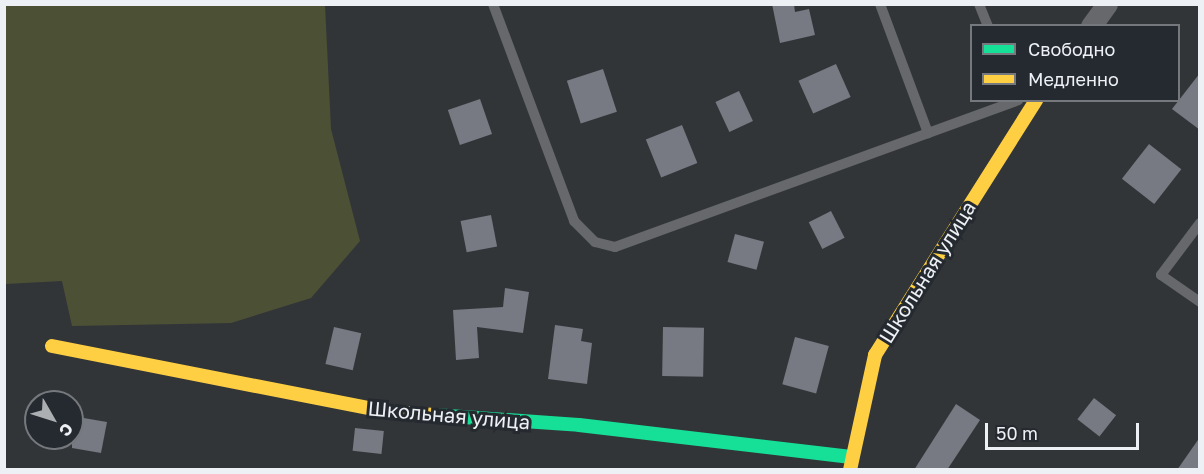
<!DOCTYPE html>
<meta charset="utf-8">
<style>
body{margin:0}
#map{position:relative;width:1204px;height:474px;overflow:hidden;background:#323538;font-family:"Golos Text",sans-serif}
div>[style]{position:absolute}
.green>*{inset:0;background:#4c5135}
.building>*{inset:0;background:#777983;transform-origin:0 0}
.lane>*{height:10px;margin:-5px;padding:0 5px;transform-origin:5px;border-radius:5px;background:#66686b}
.street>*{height:21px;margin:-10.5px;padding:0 10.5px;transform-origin:10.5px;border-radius:10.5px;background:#66686b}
.fast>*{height:14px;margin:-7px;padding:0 7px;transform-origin:7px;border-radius:7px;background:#16e098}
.slow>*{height:14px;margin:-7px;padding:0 7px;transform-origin:7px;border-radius:7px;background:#ffcf43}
span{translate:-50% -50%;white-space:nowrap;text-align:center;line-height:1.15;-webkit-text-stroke:6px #252a30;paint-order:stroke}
.street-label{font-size:20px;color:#edf0f4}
.frame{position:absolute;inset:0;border:6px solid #edf0f4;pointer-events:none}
.legend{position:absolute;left:970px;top:24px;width:210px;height:78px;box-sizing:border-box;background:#252a30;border:2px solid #75797e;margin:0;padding:8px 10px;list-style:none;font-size:18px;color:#edf0f4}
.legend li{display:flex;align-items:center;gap:12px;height:30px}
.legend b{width:30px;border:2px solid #75797e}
.north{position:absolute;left:24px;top:390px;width:60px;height:60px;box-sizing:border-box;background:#252a30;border:2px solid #75797e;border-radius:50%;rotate:129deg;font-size:16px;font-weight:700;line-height:24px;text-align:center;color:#edf0f4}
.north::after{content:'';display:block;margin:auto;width:21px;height:27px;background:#acafb2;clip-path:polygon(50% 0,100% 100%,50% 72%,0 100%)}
.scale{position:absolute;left:985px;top:423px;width:154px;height:27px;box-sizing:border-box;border:3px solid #edf0f4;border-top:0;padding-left:8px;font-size:18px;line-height:21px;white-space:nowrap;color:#edf0f4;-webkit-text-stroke:4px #252a30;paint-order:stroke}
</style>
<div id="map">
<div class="green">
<i style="clip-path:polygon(4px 5px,325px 5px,331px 129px,360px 241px,311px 298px,231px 323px,72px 326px,62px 281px,5px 284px)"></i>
</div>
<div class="building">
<i style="clip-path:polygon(772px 4px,794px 4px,795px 12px,809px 9px,815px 35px,780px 43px)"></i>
<i style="left:836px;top:64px;width:36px;height:41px;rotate:66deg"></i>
<i style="left:603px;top:69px;width:45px;height:38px;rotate:72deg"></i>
<i style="clip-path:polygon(1200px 73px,1200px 130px,1172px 109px)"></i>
<i style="left:739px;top:91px;width:33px;height:26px;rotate:65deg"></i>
<i style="left:480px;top:99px;width:37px;height:34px;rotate:71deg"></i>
<i style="left:682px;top:125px;width:41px;height:39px;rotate:68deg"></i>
<i style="left:1149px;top:144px;width:41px;height:44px;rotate:38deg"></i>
<i style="left:831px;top:211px;width:30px;height:25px;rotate:63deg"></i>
<i style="left:491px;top:215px;width:32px;height:31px;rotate:79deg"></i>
<i style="left:735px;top:234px;width:30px;height:29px;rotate:15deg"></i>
<i style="clip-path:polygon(505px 288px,529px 292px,523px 333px,477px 327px,479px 358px,456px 360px,453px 310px,503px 307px)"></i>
<i style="clip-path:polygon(555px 325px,583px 329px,581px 341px,592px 343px,587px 384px,548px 379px)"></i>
<i style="left:334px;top:327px;width:28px;height:38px;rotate:13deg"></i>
<i style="left:663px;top:327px;width:41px;height:49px;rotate:1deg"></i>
<i style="left:795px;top:337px;width:35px;height:49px;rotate:15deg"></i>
<i style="left:1094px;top:398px;width:28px;height:27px;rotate:38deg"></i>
<i style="clip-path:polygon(956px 404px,980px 420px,947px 470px,914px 470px)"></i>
<i style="clip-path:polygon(72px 416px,107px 422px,101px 453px,72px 448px)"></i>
<i style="left:355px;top:428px;width:29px;height:23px;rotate:6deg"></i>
<i style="clip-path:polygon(1200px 437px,1200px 470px,1177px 470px)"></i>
</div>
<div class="lane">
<i style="left:493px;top:4px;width:232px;rotate:69.5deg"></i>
<i style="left:574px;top:221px;width:30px;rotate:45deg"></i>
<i style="left:595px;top:242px;width:21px;rotate:14deg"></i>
<i style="left:615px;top:247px;width:429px;rotate:-20deg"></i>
<i style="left:880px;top:4px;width:138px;rotate:69.6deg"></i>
<i style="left:979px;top:4px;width:24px;rotate:68deg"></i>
<i style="left:1200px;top:223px;width:65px;rotate:126.9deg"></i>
<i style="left:1161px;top:275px;width:47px;rotate:34.7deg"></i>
</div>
<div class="street">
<i style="left:1091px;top:26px;width:27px;rotate:-54deg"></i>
</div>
<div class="fast">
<i style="left:434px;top:415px;width:145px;rotate:3.9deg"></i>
<i style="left:579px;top:425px;width:274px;rotate:6.7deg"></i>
</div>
<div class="slow">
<i style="left:52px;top:346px;width:336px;rotate:11.1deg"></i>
<i style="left:382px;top:411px;width:52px;rotate:4.4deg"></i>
<i style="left:850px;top:470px;width:118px;rotate:-77.7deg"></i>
<i style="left:875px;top:355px;width:302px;rotate:-57.7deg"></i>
</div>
<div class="street-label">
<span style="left:927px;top:272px;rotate:-58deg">Школьная улица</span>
<span style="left:449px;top:415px;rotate:5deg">Школьная улица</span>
</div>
<div class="frame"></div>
<ul class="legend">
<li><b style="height:8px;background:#16e098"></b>Свободно</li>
<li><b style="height:8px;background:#ffcf43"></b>Медленно</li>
</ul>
<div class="north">С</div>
<div class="scale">50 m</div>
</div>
